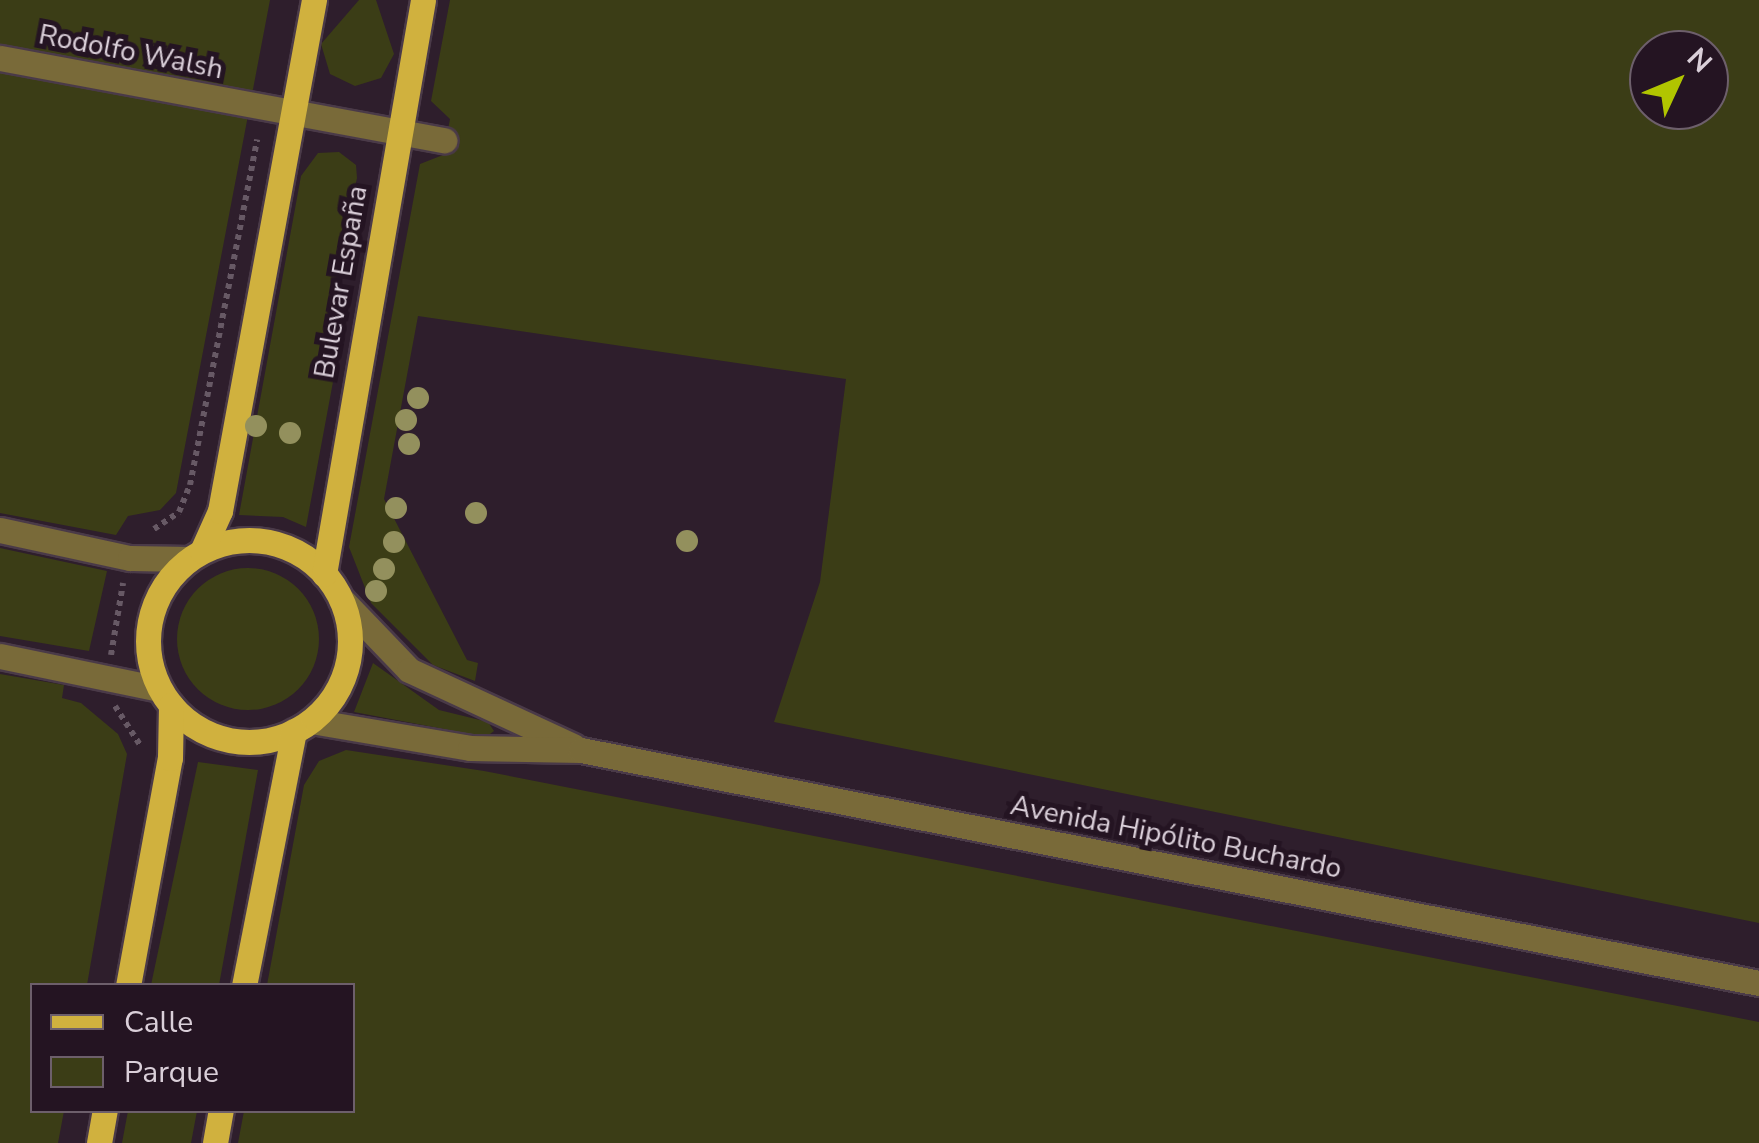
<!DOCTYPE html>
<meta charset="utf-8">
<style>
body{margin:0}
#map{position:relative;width:1759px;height:1143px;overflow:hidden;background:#2e1e2c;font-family:"Nunito Sans",sans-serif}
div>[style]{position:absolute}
.green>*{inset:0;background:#3b3d16}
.round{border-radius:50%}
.path>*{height:6px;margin-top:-3px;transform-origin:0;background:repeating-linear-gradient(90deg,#675965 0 5px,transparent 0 10px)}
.roads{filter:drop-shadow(2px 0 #4a3a48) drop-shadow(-2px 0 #4a3a48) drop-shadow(0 2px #4a3a48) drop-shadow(0 -2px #4a3a48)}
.minor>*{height:25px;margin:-12.5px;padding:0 12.5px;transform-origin:12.5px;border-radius:12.5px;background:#796a39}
.major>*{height:25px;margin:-12.5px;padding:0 12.5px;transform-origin:12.5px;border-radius:12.5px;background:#d0b13e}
.major>.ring{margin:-12.5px;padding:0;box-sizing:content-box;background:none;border:25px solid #d0b13e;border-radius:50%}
.trees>*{width:22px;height:22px;margin:-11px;border-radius:50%;background:#93905d}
span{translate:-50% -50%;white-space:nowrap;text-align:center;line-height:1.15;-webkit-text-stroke:10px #241422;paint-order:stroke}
.street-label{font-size:28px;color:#dacfd9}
.legend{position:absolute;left:30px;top:983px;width:325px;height:130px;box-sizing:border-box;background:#241422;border:2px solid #6d5f6b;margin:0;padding:12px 18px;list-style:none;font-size:30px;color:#dacfd9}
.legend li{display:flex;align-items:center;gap:20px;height:50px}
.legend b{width:50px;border:2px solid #6d5f6b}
.north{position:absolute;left:1629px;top:30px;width:100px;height:100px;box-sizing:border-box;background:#241422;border:2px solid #6d5f6b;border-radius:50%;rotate:46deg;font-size:28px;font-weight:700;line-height:40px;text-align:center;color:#dacfd9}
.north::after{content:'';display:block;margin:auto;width:35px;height:45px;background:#b1c500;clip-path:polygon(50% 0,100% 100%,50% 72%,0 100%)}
</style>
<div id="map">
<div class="green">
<i style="clip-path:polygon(0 0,270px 0,176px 493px,160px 510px,128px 516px,116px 535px,0 513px)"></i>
<i style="clip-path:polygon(359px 0,376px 0,394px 54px,381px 78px,355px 86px,330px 74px,321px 44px)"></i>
<i style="clip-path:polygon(evenodd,450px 0,1759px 0,1759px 923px,774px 722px,820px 582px,846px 379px,418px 316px,384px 499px,467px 660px,478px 663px,475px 681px,433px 665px,371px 603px,349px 547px,420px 164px,443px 155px,450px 119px,431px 101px,450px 0,1649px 50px,1709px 50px,1709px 110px,1649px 110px,1649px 50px)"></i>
<i style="clip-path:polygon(339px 152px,356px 165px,357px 178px,336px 275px,343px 328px,306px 527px,283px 517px,239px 515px,301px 176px,318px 153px)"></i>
<i style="clip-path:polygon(0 548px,107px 571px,89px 651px,0 636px)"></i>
<i class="round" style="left:177px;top:568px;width:142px;height:142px"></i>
<i style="clip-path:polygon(373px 663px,439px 710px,488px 722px,494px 731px,486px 737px,354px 712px)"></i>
<i style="clip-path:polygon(0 674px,64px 685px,62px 698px,81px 703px,118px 734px,127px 754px,87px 985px,32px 986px,32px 1110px,64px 1111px,58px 1143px,0 1143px)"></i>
<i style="clip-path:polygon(346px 750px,484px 771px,1759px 1022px,1759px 1143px,238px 1143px,244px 1111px,352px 1110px,352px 986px,267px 985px,304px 785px,319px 761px)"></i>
<i style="clip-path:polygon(198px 762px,258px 770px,219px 985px,151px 985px)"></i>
<i style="clip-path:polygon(128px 1111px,197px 1111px,191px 1143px,122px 1143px)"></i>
</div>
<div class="path">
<i style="left:154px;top:529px;width:30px;rotate:-34deg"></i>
<i style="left:179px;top:512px;width:29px;rotate:-68deg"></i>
<i style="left:190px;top:485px;width:352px;rotate:-79deg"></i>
<i style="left:111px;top:655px;width:73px;rotate:-80.5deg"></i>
<i style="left:115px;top:706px;width:46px;rotate:57.3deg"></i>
</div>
<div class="roads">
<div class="minor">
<i style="left:0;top:58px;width:452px;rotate:10.5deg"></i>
<i style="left:0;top:530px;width:133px;rotate:12.2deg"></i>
<i style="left:130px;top:558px;width:59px;rotate:1deg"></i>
<i style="left:341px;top:599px;width:98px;rotate:46.2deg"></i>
<i style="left:409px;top:670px;width:181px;rotate:24.9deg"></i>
<i style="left:0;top:656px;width:163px;rotate:11.7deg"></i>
<i style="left:311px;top:721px;width:161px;rotate:9.6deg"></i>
<i style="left:470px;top:748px;width:111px;rotate:1deg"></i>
<i style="left:581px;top:750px;width:1201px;rotate:11.19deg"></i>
</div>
<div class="major">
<i class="ring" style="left:148px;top:540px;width:177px;height:177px"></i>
<i style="left:202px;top:551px;width:44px;rotate:-65.8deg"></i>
<i style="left:220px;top:511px;width:520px;rotate:-79.58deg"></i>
<i style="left:324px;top:574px;width:582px;rotate:-80.21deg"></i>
<i style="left:128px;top:986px;width:232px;rotate:-79.6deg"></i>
<i style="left:170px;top:758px;width:53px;rotate:-88.9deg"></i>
<i style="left:244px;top:986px;width:260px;rotate:-78.9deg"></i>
<i style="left:99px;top:1143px;width:34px;rotate:-80deg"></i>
<i style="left:215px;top:1143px;width:34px;rotate:-80deg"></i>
</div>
</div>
<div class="trees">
<i style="left:418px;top:398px"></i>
<i style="left:406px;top:420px"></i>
<i style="left:256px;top:426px"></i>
<i style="left:290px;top:433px"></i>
<i style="left:409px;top:444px"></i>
<i style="left:396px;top:508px"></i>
<i style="left:476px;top:513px"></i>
<i style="left:687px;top:541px"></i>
<i style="left:394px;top:542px"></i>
<i style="left:384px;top:569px"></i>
<i style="left:376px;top:591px"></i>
</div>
<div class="street-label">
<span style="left:131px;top:52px;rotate:11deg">Rodolfo Walsh</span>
<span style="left:341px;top:282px;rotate:-80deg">Bulevar España</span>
<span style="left:1176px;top:837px;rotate:11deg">Avenida Hipólito Buchardo</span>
</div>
<ul class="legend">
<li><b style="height:12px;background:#d0b13e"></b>Calle</li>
<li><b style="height:28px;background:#3b3d16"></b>Parque</li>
</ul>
<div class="north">N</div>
</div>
